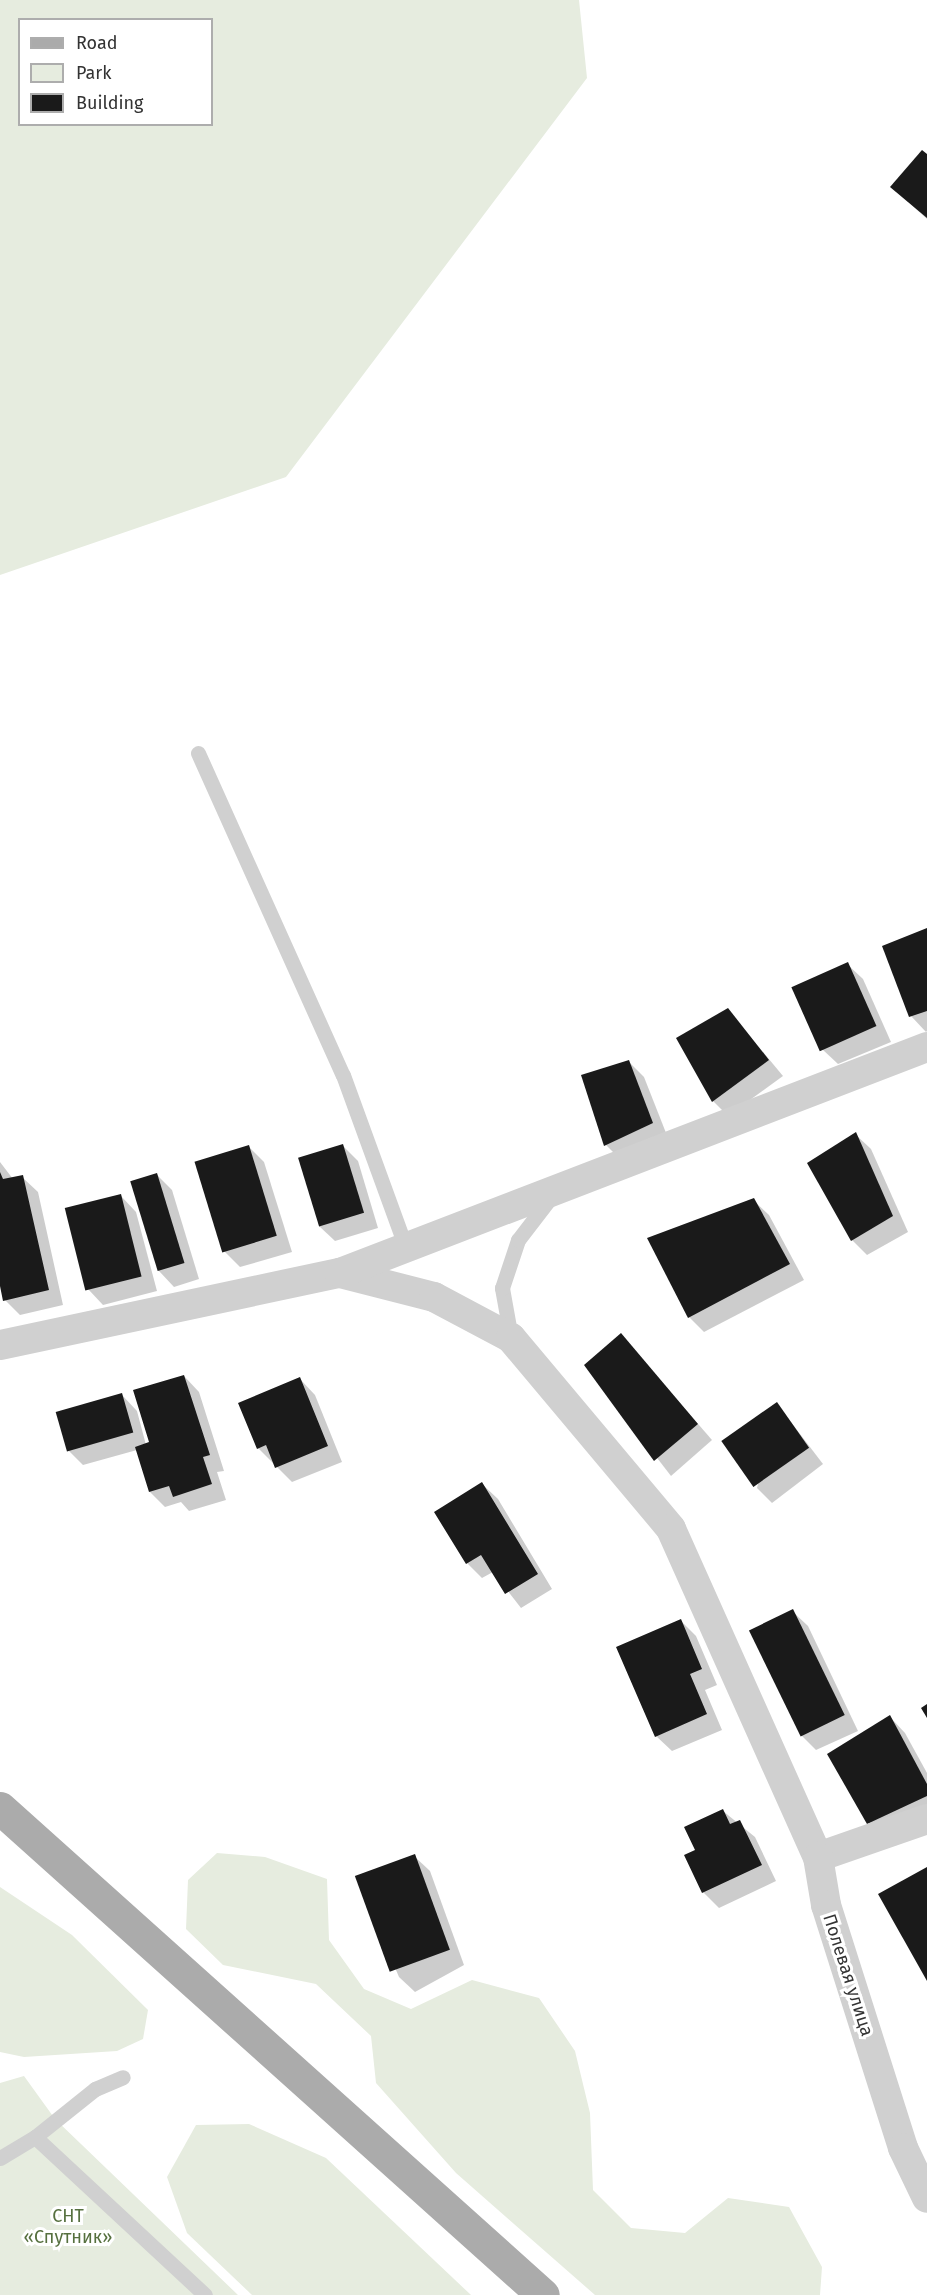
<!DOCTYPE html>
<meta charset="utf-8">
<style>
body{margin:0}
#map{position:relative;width:927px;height:2295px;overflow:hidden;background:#fff;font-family:"Fira Sans",sans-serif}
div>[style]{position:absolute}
.green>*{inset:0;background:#e6ecdf}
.shadow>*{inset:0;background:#0003}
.building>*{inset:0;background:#1a1a1a;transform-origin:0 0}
.lane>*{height:15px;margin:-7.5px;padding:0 7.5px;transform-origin:7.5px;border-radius:7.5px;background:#d0d0d0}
.street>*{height:30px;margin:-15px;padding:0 15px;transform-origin:15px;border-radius:15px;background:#d0d0d0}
.primary>*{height:33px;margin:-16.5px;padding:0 16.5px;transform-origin:16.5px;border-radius:16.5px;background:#ababab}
span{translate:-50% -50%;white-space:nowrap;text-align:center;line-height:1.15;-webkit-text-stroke:6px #fff;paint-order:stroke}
.street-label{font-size:18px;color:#333}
.park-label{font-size:18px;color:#56703f}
.legend{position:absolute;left:18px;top:18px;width:195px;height:108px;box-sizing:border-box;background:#fff;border:2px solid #adadad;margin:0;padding:8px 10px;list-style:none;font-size:18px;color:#333}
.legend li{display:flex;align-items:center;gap:12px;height:30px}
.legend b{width:30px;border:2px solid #adadad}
</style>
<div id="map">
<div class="green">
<i style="clip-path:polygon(evenodd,0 0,579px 0,587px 78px,286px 477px,0 575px,0 0,20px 20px,212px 20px,212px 124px,20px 124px,20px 20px)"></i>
<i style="clip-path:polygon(217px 1853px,265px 1857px,327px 1879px,329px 1940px,364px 1989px,411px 2009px,472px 1980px,539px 1998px,575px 2051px,590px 2113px,593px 2190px,631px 2228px,685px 2233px,728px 2198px,789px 2207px,822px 2267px,820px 2295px,595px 2295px,456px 2173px,376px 2083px,371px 2036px,316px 1984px,223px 1965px,186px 1929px,188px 1880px)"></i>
<i style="clip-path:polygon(0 1887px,72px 1935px,148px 2010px,143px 2039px,117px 2051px,24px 2057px,0 2052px)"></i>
<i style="clip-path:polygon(24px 2076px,55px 2119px,238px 2295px,0 2295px,0 2083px)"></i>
<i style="clip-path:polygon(249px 2124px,326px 2158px,471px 2295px,252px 2295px,187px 2233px,167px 2177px,196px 2125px)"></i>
</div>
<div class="shadow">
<i style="clip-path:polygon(927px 156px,927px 219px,892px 187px)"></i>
<i style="clip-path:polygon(927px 930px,927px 1031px,926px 1032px,911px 1016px)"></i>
<i style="clip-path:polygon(847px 964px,863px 979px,891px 1042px,838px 1064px,822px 1049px)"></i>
<i style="clip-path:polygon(728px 1010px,783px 1076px,728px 1116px,713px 1101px)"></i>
<i style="clip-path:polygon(628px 1061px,644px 1077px,668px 1138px,621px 1160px,606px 1145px)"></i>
<i style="clip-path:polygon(855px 1134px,871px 1149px,908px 1232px,867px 1255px,852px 1240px)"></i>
<i style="clip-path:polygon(343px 1146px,358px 1161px,378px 1228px,335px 1241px,319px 1226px)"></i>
<i style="clip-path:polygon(249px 1147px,264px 1162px,292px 1252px,240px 1267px,225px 1252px)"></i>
<i style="clip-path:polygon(0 1162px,13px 1179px,22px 1177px,38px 1192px,63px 1305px,20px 1315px,5px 1300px,0 1279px)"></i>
<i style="clip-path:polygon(157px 1175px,172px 1190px,199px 1279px,174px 1287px,159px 1271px)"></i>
<i style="clip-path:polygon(121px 1196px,136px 1212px,157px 1291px,103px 1305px,88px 1289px)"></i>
<i style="clip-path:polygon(753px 1200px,769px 1215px,804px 1280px,704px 1332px,689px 1317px)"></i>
<i style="clip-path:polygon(621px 1335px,712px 1440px,671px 1476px,586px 1366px)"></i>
<i style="clip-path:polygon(184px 1376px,199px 1392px,224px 1471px,217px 1472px,226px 1500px,189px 1511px,181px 1502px,165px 1507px,150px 1492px,137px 1450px,83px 1465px,68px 1450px,122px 1395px,137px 1411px,146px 1445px,151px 1443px)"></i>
<i style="clip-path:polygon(300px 1379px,315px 1395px,342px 1462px,292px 1482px,258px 1448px)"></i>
<i style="clip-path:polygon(777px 1404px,823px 1464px,772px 1503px,757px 1488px)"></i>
<i style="clip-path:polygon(482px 1484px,498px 1499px,552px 1589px,521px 1608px,493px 1572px,482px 1578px,467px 1563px)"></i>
<i style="clip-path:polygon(792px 1611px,808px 1626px,858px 1731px,816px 1750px,801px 1735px)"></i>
<i style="clip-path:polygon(680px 1620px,696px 1636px,717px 1685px,705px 1690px,722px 1730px,672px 1751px,656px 1736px)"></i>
<i style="clip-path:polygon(890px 1717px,905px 1733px,927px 1773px,927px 1819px,884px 1839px,868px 1823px,829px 1755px)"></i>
<i style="clip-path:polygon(723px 1811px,755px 1837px,776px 1881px,719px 1908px,703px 1892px,686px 1856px,697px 1851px)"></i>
<i style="clip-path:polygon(414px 1856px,430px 1871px,464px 1965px,415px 1992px,399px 1977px,358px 1881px)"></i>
</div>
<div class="building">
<i style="clip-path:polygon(922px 150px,927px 154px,927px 218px,890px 187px)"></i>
<i style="clip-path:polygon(927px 928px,927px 1011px,909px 1017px,882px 946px)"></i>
<i style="left:848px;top:962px;width:70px;height:62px;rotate:66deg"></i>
<i style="clip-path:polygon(728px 1008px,769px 1060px,712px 1102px,676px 1038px)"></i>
<i style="clip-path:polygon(629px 1060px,653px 1123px,604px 1146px,581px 1075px)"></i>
<i style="clip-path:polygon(856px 1132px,893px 1216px,851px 1241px,807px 1163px)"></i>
<i style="left:343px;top:1144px;width:72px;height:47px;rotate:73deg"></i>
<i style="left:249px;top:1145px;width:95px;height:57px;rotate:73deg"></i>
<i style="clip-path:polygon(0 1172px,3px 1179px,23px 1175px,49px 1290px,3px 1301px,0 1286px)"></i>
<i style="left:157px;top:1173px;width:94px;height:28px;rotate:73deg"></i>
<i style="left:121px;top:1194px;width:85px;height:58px;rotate:76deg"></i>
<i style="clip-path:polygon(754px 1198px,790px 1264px,688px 1318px,647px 1238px)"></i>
<i style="clip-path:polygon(621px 1333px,698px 1424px,654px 1461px,584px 1365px)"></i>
<i style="clip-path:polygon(184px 1375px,210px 1455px,203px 1457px,212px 1484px,173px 1497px,169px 1486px,149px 1492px,135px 1447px,149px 1442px,133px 1390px)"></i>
<i style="clip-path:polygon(300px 1377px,328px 1446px,275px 1468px,266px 1445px,257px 1449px,238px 1403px)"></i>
<i style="left:122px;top:1393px;width:41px;height:69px;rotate:74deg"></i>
<i style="left:777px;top:1402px;width:56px;height:68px;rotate:55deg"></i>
<i style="clip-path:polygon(482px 1482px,538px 1574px,505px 1594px,481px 1555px,466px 1564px,434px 1512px)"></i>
<i style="left:793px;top:1609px;width:118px;height:49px;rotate:64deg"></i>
<i style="clip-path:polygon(681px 1619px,702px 1669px,690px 1674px,707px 1714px,655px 1737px,616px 1647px)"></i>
<i style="clip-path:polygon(927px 1704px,927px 1718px,921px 1708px)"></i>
<i style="clip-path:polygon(890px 1715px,927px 1784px,927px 1796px,867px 1824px,827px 1754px)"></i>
<i style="clip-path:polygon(723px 1809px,730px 1824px,740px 1820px,762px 1865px,702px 1893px,684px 1855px,695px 1850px,684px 1827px)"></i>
<i style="left:415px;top:1854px;width:102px;height:64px;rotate:70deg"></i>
<i style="clip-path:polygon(927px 1867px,927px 1981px,878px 1894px)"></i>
</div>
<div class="lane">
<i style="left:198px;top:753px;width:353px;rotate:65.8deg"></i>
<i style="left:343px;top:1075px;width:184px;rotate:70deg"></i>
<i style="left:511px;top:1338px;width:51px;rotate:-100.2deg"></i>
<i style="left:502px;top:1288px;width:51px;rotate:-71.6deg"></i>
<i style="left:518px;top:1240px;width:54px;rotate:-52.5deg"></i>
<i style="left:35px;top:2137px;width:232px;rotate:42.9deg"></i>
<i style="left:0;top:2158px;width:41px;rotate:-31deg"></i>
<i style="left:35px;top:2137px;width:77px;rotate:-38.7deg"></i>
<i style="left:95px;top:2089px;width:30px;rotate:-23deg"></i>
</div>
<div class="street">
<i style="left:340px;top:1273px;width:97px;rotate:14.3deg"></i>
<i style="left:434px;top:1297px;width:87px;rotate:28deg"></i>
<i style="left:511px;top:1338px;width:249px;rotate:50deg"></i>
<i style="left:671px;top:1529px;width:359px;rotate:65.9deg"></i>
<i style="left:0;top:1345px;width:348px;rotate:-12deg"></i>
<i style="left:340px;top:1273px;width:629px;rotate:-21.06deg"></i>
<i style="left:927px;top:1819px;width:115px;rotate:160.8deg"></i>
<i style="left:818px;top:1857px;width:49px;rotate:80.5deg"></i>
<i style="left:826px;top:1905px;width:255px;rotate:72.4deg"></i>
<i style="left:903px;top:2148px;width:55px;rotate:64.4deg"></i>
</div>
<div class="primary">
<i style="left:0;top:1808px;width:729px;rotate:41.89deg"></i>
</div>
<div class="street-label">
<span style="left:848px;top:1975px;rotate:72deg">Полевая улица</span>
</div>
<div class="park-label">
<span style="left:68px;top:2227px">СНТ<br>«Спутник»</span>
</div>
<ul class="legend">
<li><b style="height:8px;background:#ababab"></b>Road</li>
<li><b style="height:16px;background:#e6ecdf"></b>Park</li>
<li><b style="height:16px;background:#1a1a1a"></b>Building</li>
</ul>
</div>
